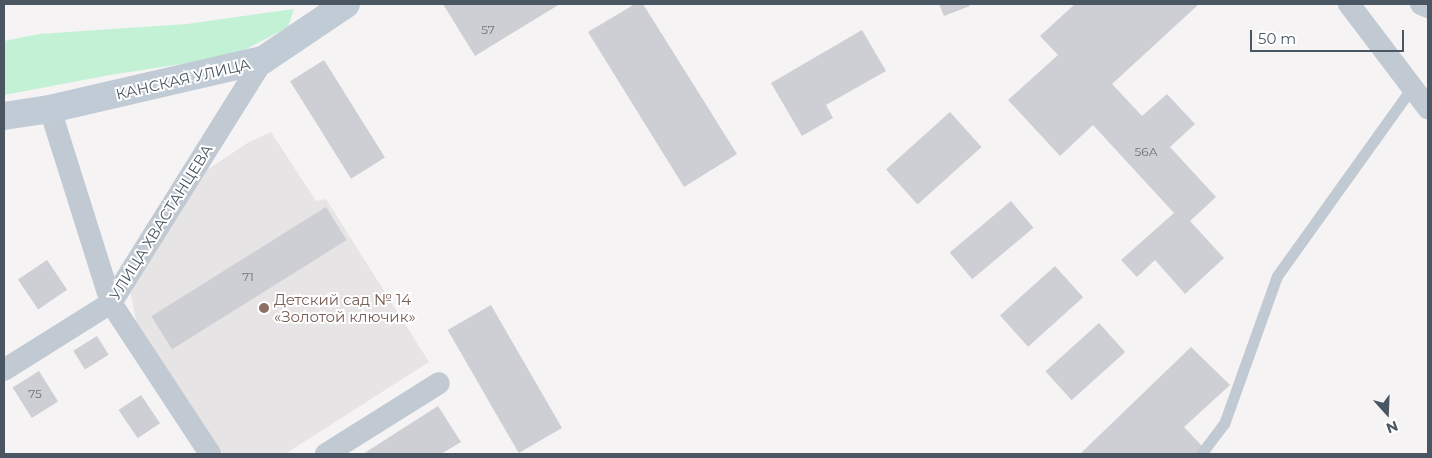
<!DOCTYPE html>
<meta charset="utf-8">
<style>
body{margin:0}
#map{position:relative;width:1432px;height:458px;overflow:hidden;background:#f5f3f3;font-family:Montserrat,sans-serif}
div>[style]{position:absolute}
.education>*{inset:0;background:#e6e4e5}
.green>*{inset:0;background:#c3f1d5}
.building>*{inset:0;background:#cdcfd5;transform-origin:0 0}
.lane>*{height:11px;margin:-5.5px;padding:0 5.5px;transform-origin:5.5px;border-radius:5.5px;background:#c1cad2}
.street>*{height:22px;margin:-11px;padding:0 11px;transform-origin:11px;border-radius:11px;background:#c1cad2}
.secondary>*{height:28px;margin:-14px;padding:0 14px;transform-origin:14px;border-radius:14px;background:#c1cbd6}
.dots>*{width:14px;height:14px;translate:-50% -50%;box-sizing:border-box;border:2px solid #fff;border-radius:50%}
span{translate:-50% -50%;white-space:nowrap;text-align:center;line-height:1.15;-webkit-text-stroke:4px #fff;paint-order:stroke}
.number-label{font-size:12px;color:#6b747e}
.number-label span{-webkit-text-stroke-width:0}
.street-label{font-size:15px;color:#4a5661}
.education-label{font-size:15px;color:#785e54}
.left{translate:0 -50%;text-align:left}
.frame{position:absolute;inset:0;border:5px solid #4a5661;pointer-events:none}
.north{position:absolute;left:1362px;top:388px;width:50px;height:50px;-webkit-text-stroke:4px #fff;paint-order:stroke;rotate:160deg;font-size:14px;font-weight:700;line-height:20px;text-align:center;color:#4a5661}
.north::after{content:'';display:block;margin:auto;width:18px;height:22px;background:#4a5661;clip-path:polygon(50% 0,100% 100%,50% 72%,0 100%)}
.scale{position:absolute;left:1250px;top:30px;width:154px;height:22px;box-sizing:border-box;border:2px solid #4a5661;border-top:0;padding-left:6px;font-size:15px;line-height:18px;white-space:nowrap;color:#4a5661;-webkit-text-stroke:4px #fff;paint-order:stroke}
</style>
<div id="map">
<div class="education">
<i style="clip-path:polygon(271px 132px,316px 201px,326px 199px,429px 362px,285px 454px,223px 454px,137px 325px,130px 291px,204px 172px,249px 142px)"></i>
</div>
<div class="green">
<i style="clip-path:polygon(294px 9px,288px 27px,233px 56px,110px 75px,4px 95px,4px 41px,39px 34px,187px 24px)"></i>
</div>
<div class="building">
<i style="clip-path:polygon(443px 4px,560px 4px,475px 56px)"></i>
<i style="clip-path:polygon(635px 4px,643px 4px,737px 154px,684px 187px,588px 32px)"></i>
<i style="clip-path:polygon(939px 4px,969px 4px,970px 6px,944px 16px)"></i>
<i style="clip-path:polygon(1075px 4px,1199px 4px,1112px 84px,1142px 116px,1167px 94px,1195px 124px,1170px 147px,1216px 197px,1190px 221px,1224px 258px,1185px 294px,1155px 260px,1137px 277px,1121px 260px,1174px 213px,1093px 125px,1060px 156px,1008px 100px,1058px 55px,1040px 36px)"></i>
<i style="clip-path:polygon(862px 30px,886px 71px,826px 105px,833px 118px,802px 136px,771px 83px)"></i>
<i style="left:324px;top:60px;width:115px;height:40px;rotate:58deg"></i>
<i style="left:950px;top:112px;width:47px;height:86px;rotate:48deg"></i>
<i style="left:1011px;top:201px;width:35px;height:80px;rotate:50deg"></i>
<i style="left:326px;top:207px;width:39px;height:206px;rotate:58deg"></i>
<i style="left:47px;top:260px;width:36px;height:35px;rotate:56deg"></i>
<i style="left:1055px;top:266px;width:42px;height:74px;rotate:48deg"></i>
<i style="left:491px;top:305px;width:142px;height:50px;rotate:60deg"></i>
<i style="left:1099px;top:323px;width:39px;height:72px;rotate:48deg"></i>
<i style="left:97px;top:336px;width:22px;height:28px;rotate:58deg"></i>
<i style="clip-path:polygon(1191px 347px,1230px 385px,1184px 427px,1203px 447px,1196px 454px,1080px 454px)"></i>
<i style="left:39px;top:371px;width:36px;height:31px;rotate:58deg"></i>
<i style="left:141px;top:395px;width:34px;height:27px;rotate:56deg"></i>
<i style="clip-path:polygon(438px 406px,461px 442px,441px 454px,363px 454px)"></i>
</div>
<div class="lane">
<i style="left:1201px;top:454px;width:38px;rotate:-53deg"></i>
<i style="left:1224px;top:424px;width:157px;rotate:-70.3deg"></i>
<i style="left:1277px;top:276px;width:234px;rotate:-54.4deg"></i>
</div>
<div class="street">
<i style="left:1349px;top:4px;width:131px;rotate:52.8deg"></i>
<i style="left:1421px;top:4px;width:8px;rotate:23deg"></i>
<i style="left:50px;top:109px;width:203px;rotate:72.5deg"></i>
<i style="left:111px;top:303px;width:181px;rotate:56.7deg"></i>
<i style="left:4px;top:370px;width:126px;rotate:-32.1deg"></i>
<i style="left:111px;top:303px;width:287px;rotate:-58deg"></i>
<i style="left:326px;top:454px;width:133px;rotate:-32.1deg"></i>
</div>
<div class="secondary">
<i style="left:4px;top:116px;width:47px;rotate:-8.7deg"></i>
<i style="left:50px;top:109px;width:219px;rotate:-13deg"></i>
<i style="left:263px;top:60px;width:100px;rotate:-34deg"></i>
</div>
<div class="dots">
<i style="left:264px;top:308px;background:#8d6e63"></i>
</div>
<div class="number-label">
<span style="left:488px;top:30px">57</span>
<span style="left:1146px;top:152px">56А</span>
<span style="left:248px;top:277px">71</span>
<span style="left:35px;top:394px">75</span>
</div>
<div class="street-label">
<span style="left:183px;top:79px;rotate:-13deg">КАНСКАЯ УЛИЦА</span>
<span style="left:161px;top:222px;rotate:-58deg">УЛИЦА ХВАСТАНЦЕВА</span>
</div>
<div class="education-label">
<span class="left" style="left:274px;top:308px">Детский сад № 14<br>«Золотой ключик»</span>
</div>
<div class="frame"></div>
<div class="north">N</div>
<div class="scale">50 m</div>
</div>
